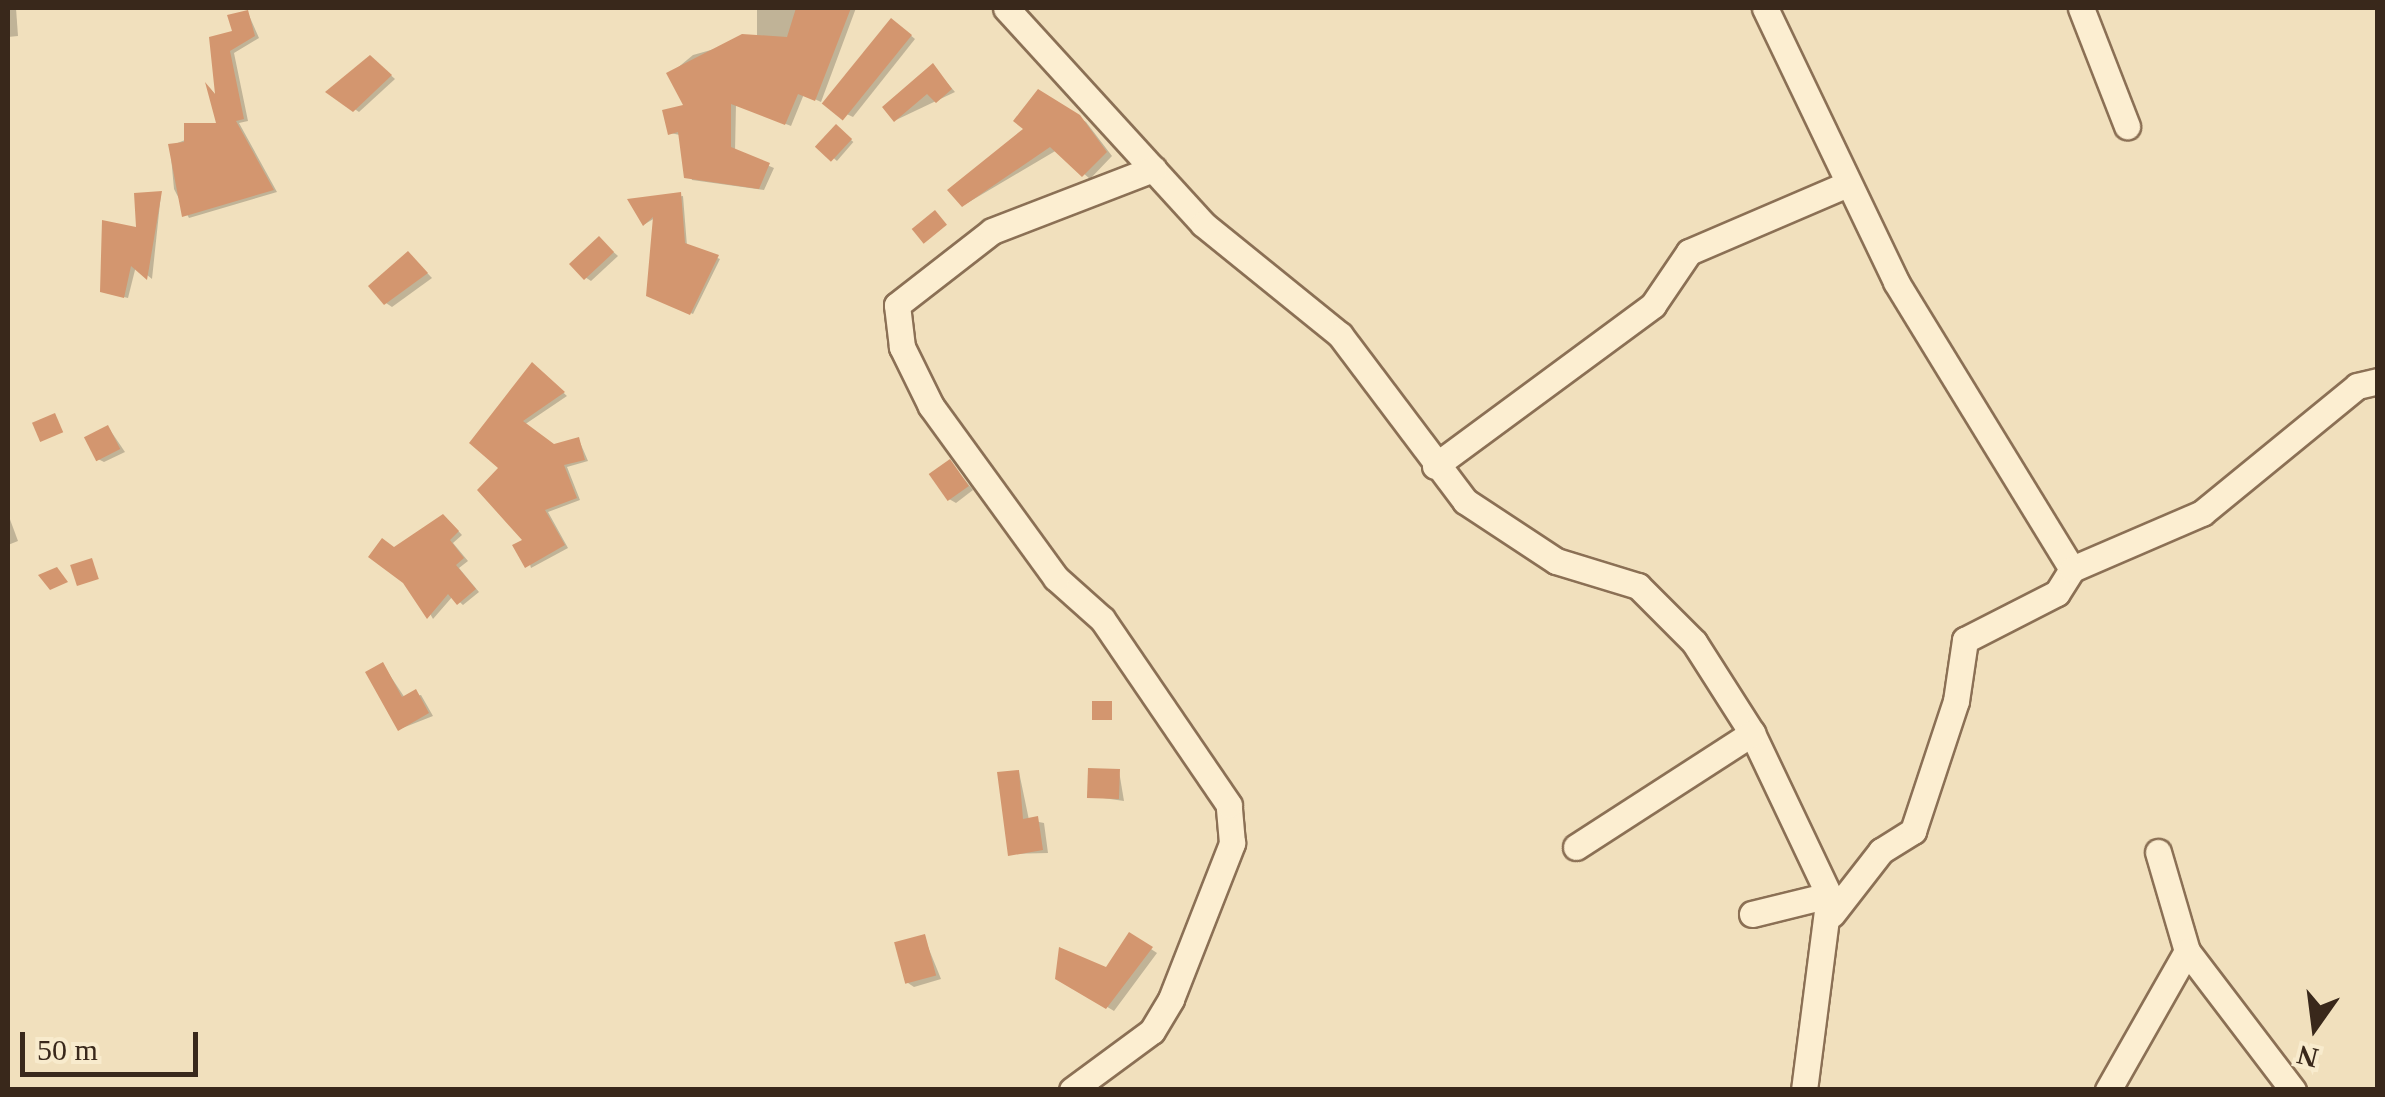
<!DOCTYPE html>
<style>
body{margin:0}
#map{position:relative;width:2385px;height:1097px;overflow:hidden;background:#f1e0bd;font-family:"Times New Roman",serif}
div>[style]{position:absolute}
.shadow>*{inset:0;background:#0003;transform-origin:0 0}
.building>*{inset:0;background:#d3966f;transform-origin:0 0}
.roads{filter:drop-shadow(2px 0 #8b7055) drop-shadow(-2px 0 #8b7055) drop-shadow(0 2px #8b7055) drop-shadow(0 -2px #8b7055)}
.minor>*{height:25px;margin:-12.5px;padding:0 12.5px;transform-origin:12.5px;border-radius:12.5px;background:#fceed1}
span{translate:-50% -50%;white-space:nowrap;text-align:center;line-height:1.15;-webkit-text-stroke:10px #f8ebcd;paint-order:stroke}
.frame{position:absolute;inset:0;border:10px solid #39281b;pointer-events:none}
.north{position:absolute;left:2265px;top:977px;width:100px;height:100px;-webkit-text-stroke:8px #f8ebcd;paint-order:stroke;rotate:194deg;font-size:28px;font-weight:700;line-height:40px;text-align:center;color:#39281b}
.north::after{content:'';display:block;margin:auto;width:35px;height:45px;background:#39281b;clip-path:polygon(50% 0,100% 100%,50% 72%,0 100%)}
.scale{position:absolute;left:20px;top:1032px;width:178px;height:45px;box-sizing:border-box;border:5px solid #39281b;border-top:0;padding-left:12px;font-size:30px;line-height:35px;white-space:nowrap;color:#39281b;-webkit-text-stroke:8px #f8ebcd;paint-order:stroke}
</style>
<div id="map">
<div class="shadow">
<i style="clip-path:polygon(8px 8px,16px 8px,18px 36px,8px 37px)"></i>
<i style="clip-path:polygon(757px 8px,856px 8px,821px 102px,804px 94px,791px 126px,736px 104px,735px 152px,774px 168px,764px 190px,692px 180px,680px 135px,670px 133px,686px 106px,670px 74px,693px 55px,757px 37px)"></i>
<i style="clip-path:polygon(248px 13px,259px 38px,234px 53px,248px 121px,239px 123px,277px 192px,189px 218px,174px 189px,170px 146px,220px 126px,209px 87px,218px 98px,211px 38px,235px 33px)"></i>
<i style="clip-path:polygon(896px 23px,915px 39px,853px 117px,825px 104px)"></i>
<i style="clip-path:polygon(375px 61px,395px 79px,359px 112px,328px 91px)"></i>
<i style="clip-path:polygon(933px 66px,955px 92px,896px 120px)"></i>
<i style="clip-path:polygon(1039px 92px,1086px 122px,1112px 156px,1090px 179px,1057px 150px,964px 205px,1027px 129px)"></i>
<i style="left:836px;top:127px;width:23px;height:25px;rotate:41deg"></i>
<i style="clip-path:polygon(161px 194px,152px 279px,136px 266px,128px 298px,107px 293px)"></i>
<i style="clip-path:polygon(683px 196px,687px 246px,720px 259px,693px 314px,649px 295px,655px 218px,645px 224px,631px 201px)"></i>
<i style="clip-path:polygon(599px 239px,618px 256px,591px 281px,585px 277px)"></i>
<i style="clip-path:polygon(409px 254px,432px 278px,392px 307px,386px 303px)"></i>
<i style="clip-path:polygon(536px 367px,567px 396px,524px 425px,554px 446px,579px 440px,588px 461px,567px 467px,580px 500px,548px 512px,568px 548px,531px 568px,502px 468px)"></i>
<i style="clip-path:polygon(108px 427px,125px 452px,104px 462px,98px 459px)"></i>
<i style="clip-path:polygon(950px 462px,973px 490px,956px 503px,949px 499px)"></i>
<i style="clip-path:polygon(8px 514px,18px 541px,8px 545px)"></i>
<i style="clip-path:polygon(448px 520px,462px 535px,453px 543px,468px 561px,459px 568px,479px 592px,463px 605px,453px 596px,433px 619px,395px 550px)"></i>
<i style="clip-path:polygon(383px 665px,405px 698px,421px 695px,433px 716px,400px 729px)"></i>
<i style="clip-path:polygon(1119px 771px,1124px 801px,1089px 796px)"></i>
<i style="clip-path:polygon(1019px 772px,1029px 820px,1044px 823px,1048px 853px,1011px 854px)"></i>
<i style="clip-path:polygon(1130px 935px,1157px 953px,1114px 1011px,1058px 977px,1107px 970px)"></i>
<i style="clip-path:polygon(924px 937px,941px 979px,914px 987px,908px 983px)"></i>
</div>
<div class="building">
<i style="clip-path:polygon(796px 8px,851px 8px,815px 101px,798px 94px,785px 125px,731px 104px,731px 147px,770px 163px,759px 189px,684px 178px,678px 132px,668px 135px,662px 110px,683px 105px,666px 73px,742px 34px,787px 37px)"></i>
<i style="clip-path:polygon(248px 10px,255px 36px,230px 51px,244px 119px,236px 121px,274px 190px,182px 217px,168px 144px,184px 142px,184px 123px,216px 123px,205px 82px,215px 94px,209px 37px,232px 31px,227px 15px)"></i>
<i style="left:891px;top:18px;width:27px;height:110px;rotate:39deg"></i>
<i style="clip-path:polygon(370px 55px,392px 75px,353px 112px,325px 92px)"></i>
<i style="clip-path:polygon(933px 63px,952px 89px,936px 103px,927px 94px,894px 122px,882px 107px)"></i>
<i style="clip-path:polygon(1038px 89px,1080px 115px,1107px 152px,1082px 177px,1050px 147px,962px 207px,947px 190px,1023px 129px,1013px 121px)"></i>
<i style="left:836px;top:124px;width:22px;height:31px;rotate:43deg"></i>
<i style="clip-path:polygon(162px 191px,147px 280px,131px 266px,124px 298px,100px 292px,102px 220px,136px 227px,134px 193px)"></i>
<i style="clip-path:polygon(681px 192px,685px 243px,719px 255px,690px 315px,646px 296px,653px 217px,643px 226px,627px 199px)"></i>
<i style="left:935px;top:210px;width:19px;height:30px;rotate:51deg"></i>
<i style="left:599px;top:236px;width:22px;height:41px;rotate:47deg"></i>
<i style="clip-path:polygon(408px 251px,428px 273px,384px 305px,368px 286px)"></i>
<i style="clip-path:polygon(532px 362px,565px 392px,523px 421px,554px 444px,579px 437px,585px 460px,564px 465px,577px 498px,545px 510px,565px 545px,525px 568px,512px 545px,522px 540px,477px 490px,498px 468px,469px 443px)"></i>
<i style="left:55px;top:413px;width:21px;height:25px;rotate:67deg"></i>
<i style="left:108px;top:425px;width:27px;height:27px;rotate:63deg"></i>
<i style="left:950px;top:459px;width:33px;height:26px;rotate:55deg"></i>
<i style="clip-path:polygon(443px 514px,459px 531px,450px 540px,464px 558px,456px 565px,476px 589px,457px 605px,448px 594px,427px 619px,403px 583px,368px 557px,382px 538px,394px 547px)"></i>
<i style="left:92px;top:558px;width:22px;height:23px;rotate:72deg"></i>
<i style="clip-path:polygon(57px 567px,68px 582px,50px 590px,38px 575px)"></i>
<i style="clip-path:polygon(383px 662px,402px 697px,416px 689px,429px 713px,398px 731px,365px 672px)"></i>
<i style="left:1092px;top:701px;width:20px;height:19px"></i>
<i style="left:1088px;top:768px;width:32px;height:30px;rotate:2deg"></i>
<i style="clip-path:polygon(1019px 770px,1023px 819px,1038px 816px,1043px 850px,1008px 856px,997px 772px)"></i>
<i style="clip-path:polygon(1129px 932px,1153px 947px,1106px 1009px,1055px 979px,1059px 947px,1106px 967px)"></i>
<i style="left:925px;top:934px;width:43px;height:32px;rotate:75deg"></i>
</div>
<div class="roads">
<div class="minor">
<i style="left:1006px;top:8px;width:292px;rotate:47.6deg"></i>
<i style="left:1203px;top:224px;width:176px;rotate:39deg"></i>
<i style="left:1340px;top:335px;width:208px;rotate:53deg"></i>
<i style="left:1465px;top:501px;width:109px;rotate:33.4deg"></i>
<i style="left:1556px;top:561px;width:86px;rotate:17deg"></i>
<i style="left:1638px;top:586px;width:79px;rotate:45deg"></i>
<i style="left:1694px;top:642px;width:108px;rotate:57.5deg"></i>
<i style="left:1752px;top:733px;width:179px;rotate:64.6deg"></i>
<i style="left:1829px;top:895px;width:197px;rotate:97.3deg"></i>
<i style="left:1765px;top:8px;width:304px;rotate:64.4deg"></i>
<i style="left:1896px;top:282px;width:337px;rotate:58.5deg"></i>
<i style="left:2081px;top:8px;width:127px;rotate:68.7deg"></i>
<i style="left:1435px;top:466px;width:271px;rotate:-36.4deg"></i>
<i style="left:1653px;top:305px;width:64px;rotate:-55.8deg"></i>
<i style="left:1689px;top:252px;width:173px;rotate:-23.2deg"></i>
<i style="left:1576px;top:847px;width:210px;rotate:-32.9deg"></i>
<i style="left:2158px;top:852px;width:103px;rotate:73.7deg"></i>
<i style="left:2187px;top:951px;width:175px;rotate:52.7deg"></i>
<i style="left:1752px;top:914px;width:79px;rotate:-13.9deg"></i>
<i style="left:1832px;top:914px;width:80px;rotate:-52.1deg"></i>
<i style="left:1881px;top:851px;width:38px;rotate:-32deg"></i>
<i style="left:1913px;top:831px;width:137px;rotate:-71.7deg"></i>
<i style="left:1956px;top:701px;width:62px;rotate:-81.6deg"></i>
<i style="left:1965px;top:640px;width:103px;rotate:-27.1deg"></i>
<i style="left:2057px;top:593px;width:28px;rotate:-58deg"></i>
<i style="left:2072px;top:569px;width:142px;rotate:-23.3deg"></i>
<i style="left:2202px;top:513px;width:200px;rotate:-39.3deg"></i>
<i style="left:2357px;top:386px;width:22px;rotate:-13deg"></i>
<i style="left:1072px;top:1090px;width:99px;rotate:-36.4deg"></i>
<i style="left:1152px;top:1031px;width:37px;rotate:-59deg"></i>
<i style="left:1171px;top:999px;width:168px;rotate:-68.6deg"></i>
<i style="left:1232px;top:843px;width:38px;rotate:-95deg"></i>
<i style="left:1229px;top:805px;width:225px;rotate:-124.3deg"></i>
<i style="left:1102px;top:619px;width:62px;rotate:-138.3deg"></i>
<i style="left:1056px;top:578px;width:213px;rotate:-126deg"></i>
<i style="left:931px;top:406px;width:66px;rotate:-116.2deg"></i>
<i style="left:902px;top:347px;width:42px;rotate:-96.8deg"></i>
<i style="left:897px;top:305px;width:120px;rotate:-37.9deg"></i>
<i style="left:992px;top:231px;width:173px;rotate:-21.1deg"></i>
<i style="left:2108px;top:1090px;width:160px;rotate:-60.4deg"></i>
</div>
</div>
<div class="frame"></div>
<div class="north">N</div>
<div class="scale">50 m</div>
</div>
